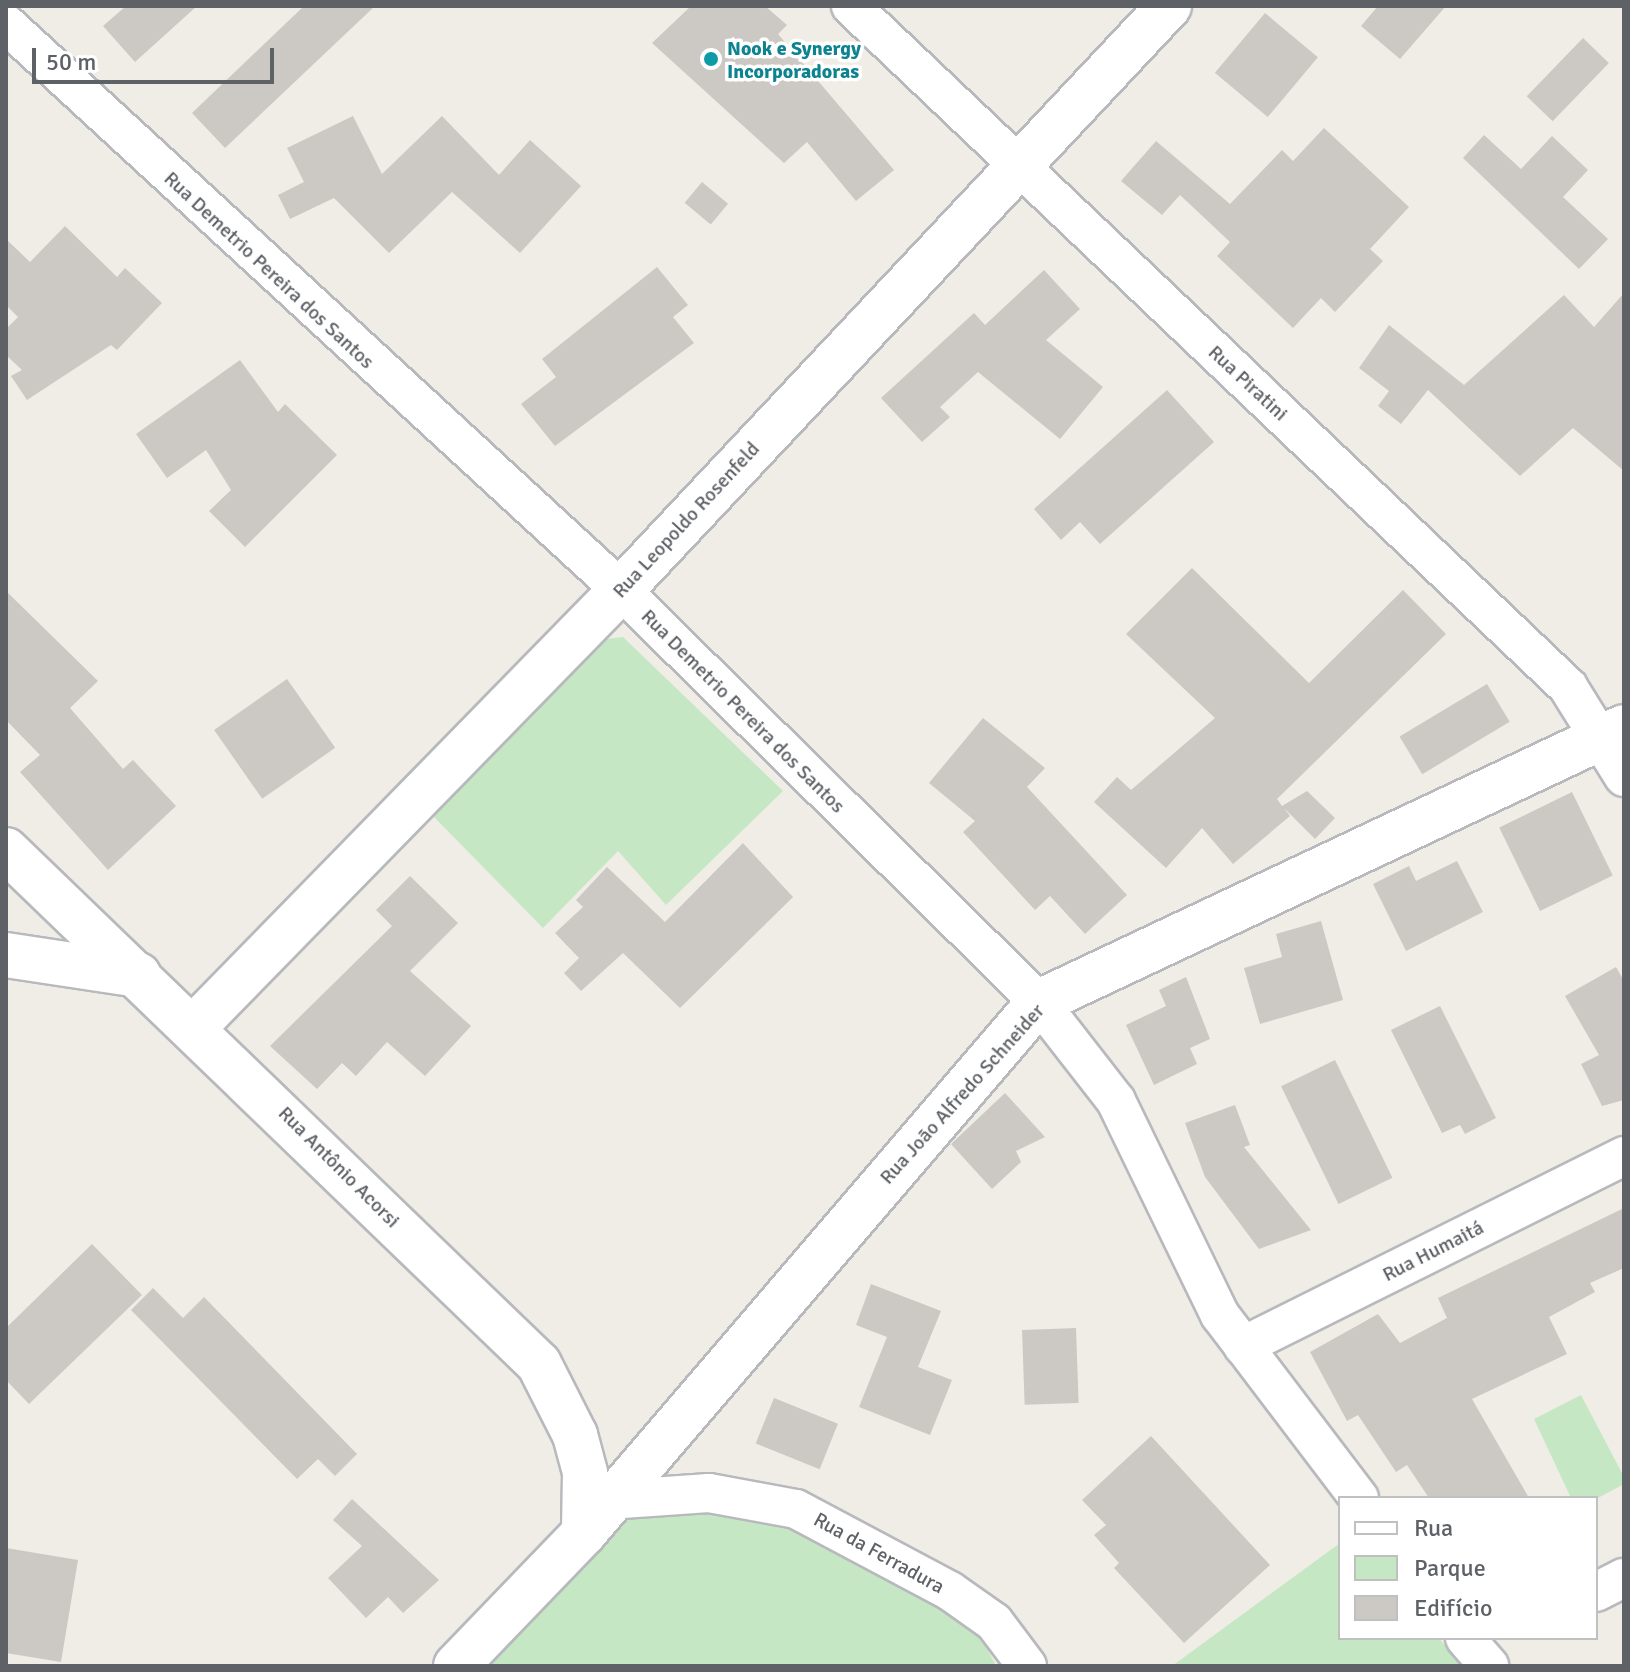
<!DOCTYPE html>
<meta charset="utf-8">
<style>
body{margin:0}
#map{position:relative;width:1630px;height:1672px;overflow:hidden;background:#f0ede6;font-family:Signika,sans-serif}
div>[style]{position:absolute}
.green>*{inset:0;background:#c6e7c3}
.building>*{inset:0;background:#ccc8c3;transform-origin:0 0}
.roads{filter:drop-shadow(2px 0 #b7b9bd) drop-shadow(-2px 0 #b7b9bd) drop-shadow(0 2px #b7b9bd) drop-shadow(0 -2px #b7b9bd)}
.minor>*{height:38px;margin:-19px;padding:0 19px;transform-origin:19px;border-radius:19px;background:#fff}
.tertiary>*{height:44px;margin:-22px;padding:0 22px;transform-origin:22px;border-radius:22px;background:#fff}
.dots>*{width:22px;height:22px;translate:-50% -50%;box-sizing:border-box;border:4px solid #fff;border-radius:50%}
span{translate:-50% -50%;white-space:nowrap;text-align:center;line-height:1.15;-webkit-text-stroke:7px #fff;paint-order:stroke}
.culture-label{font-size:20px;color:#0d838f;font-weight:700}
.left{translate:0 -50%;text-align:left}
.street-label{font-size:20px;color:#5e6267}
.frame{position:absolute;inset:0;border:8px solid #5e6267;pointer-events:none}
.legend{position:absolute;left:1338px;top:1496px;width:260px;height:144px;box-sizing:border-box;background:#fff;border:2px solid #bfc0c2;margin:0;padding:10px 14px;list-style:none;font-size:24px;color:#5e6267}
.legend li{display:flex;align-items:center;gap:16px;height:40px}
.legend b{width:40px;border:2px solid #bfc0c2}
.scale{position:absolute;left:32px;top:48px;width:242px;height:36px;box-sizing:border-box;border:4px solid #5e6267;border-top:0;padding-left:10px;font-size:24px;line-height:28px;white-space:nowrap;color:#5e6267;-webkit-text-stroke:6px #fff;paint-order:stroke}
</style>
<div id="map">
<div class="green">
<i style="clip-path:polygon(623px 637px,783px 791px,666px 905px,618px 851px,543px 928px,433px 816px,599px 640px)"></i>
<i style="clip-path:polygon(1581px 1395px,1624px 1477px,1624px 1484px,1596px 1499px,1571px 1498px,1534px 1419px)"></i>
<i style="clip-path:polygon(694px 1507px,810px 1531px,979px 1632px,996px 1666px,480px 1666px,624px 1515px)"></i>
<i style="clip-path:polygon(1340px 1543px,1340px 1638px,1439px 1638px,1461px 1666px,1172px 1666px)"></i>
</div>
<div class="building">
<i style="clip-path:polygon(126px 6px,197px 6px,135px 62px,103px 26px)"></i>
<i style="clip-path:polygon(304px 6px,375px 6px,225px 148px,192px 113px)"></i>
<i style="clip-path:polygon(691px 6px,765px 6px,787px 25px,778px 34px,894px 170px,856px 201px,807px 142px,784px 163px,652px 43px)"></i>
<i style="clip-path:polygon(1378px 6px,1446px 6px,1400px 59px,1361px 26px)"></i>
<i style="left:1265px;top:13px;width:69px;height:78px;rotate:40deg"></i>
<i style="left:1583px;top:38px;width:36px;height:81px;rotate:44deg"></i>
<i style="clip-path:polygon(353px 116px,382px 174px,442px 116px,499px 175px,530px 140px,581px 186px,520px 253px,452px 192px,389px 253px,334px 198px,290px 219px,278px 195px,304px 182px,287px 148px)"></i>
<i style="clip-path:polygon(1324px 128px,1409px 207px,1370px 249px,1383px 261px,1335px 312px,1321px 298px,1293px 328px,1217px 256px,1230px 242px,1180px 195px,1162px 215px,1121px 181px,1156px 141px,1230px 204px,1282px 150px,1293px 161px)"></i>
<i style="clip-path:polygon(1484px 135px,1521px 169px,1552px 136px,1588px 170px,1563px 197px,1608px 239px,1579px 269px,1463px 158px)"></i>
<i style="left:702px;top:182px;width:34px;height:27px;rotate:40deg"></i>
<i style="clip-path:polygon(65px 226px,117px 277px,125px 268px,162px 303px,117px 350px,111px 345px,27px 400px,11px 376px,22px 370px,6px 355px,6px 329px,18px 317px,6px 305px,6px 239px,30px 262px)"></i>
<i style="clip-path:polygon(657px 267px,688px 305px,673px 317px,694px 343px,555px 446px,521px 404px,556px 377px,542px 359px)"></i>
<i style="clip-path:polygon(1044px 270px,1080px 309px,1046px 340px,1103px 387px,1060px 439px,978px 372px,940px 407px,950px 417px,922px 442px,881px 398px,974px 313px,985px 325px)"></i>
<i style="clip-path:polygon(1624px 293px,1624px 471px,1573px 428px,1520px 476px,1428px 390px,1401px 424px,1378px 406px,1389px 391px,1359px 368px,1389px 325px,1464px 385px,1564px 295px,1594px 327px)"></i>
<i style="clip-path:polygon(240px 360px,278px 412px,285px 404px,337px 455px,245px 547px,209px 511px,231px 490px,206px 450px,167px 478px,136px 434px)"></i>
<i style="clip-path:polygon(1167px 390px,1214px 442px,1100px 544px,1080px 522px,1061px 540px,1034px 509px)"></i>
<i style="clip-path:polygon(1192px 568px,1309px 683px,1403px 590px,1446px 634px,1277px 799px,1282px 806px,1307px 791px,1335px 818px,1315px 839px,1284px 808px,1290px 816px,1233px 864px,1202px 828px,1166px 868px,1094px 802px,1117px 777px,1131px 790px,1215px 718px,1126px 634px)"></i>
<i style="clip-path:polygon(6px 591px,98px 681px,70px 708px,123px 769px,133px 760px,176px 806px,108px 870px,20px 772px,40px 755px,6px 720px)"></i>
<i style="left:287px;top:679px;width:84px;height:89px;rotate:55deg"></i>
<i style="left:1487px;top:684px;width:44px;height:102px;rotate:59deg"></i>
<i style="clip-path:polygon(983px 718px,1045px 768px,1027px 787px,1127px 895px,1085px 934px,1050px 896px,1035px 910px,963px 832px,975px 821px,929px 783px)"></i>
<i style="left:1572px;top:792px;width:93px;height:81px;rotate:64deg"></i>
<i style="clip-path:polygon(743px 843px,793px 897px,680px 1008px,623px 953px,581px 991px,564px 973px,579px 958px,555px 933px,583px 907px,576px 900px,607px 867px,665px 922px)"></i>
<i style="clip-path:polygon(1457px 861px,1483px 912px,1406px 951px,1373px 884px,1409px 866px,1416px 881px)"></i>
<i style="clip-path:polygon(410px 876px,458px 923px,410px 971px,471px 1026px,425px 1076px,387px 1042px,356px 1076px,342px 1063px,317px 1089px,270px 1046px,392px 926px,376px 910px)"></i>
<i style="clip-path:polygon(1321px 921px,1343px 1000px,1260px 1024px,1244px 968px,1282px 957px,1276px 934px)"></i>
<i style="clip-path:polygon(1616px 967px,1624px 981px,1624px 1100px,1602px 1106px,1581px 1064px,1599px 1055px,1565px 996px)"></i>
<i style="clip-path:polygon(1186px 977px,1210px 1039px,1190px 1048px,1197px 1064px,1154px 1085px,1126px 1025px,1166px 1006px,1159px 990px)"></i>
<i style="clip-path:polygon(1440px 1006px,1496px 1118px,1465px 1134px,1460px 1125px,1442px 1133px,1391px 1030px)"></i>
<i style="left:1335px;top:1060px;width:131px;height:60px;rotate:64deg"></i>
<i style="clip-path:polygon(1005px 1093px,1045px 1137px,1016px 1151px,1021px 1162px,992px 1189px,951px 1144px)"></i>
<i style="clip-path:polygon(1235px 1105px,1250px 1145px,1244px 1147px,1311px 1230px,1259px 1249px,1205px 1177px,1185px 1123px)"></i>
<i style="clip-path:polygon(1624px 1208px,1624px 1268px,1590px 1283px,1595px 1292px,1549px 1317px,1567px 1354px,1472px 1399px,1529px 1498px,1429px 1498px,1407px 1465px,1396px 1472px,1358px 1415px,1347px 1421px,1310px 1352px,1378px 1314px,1400px 1343px,1447px 1318px,1438px 1298px)"></i>
<i style="clip-path:polygon(92px 1244px,142px 1295px,29px 1404px,6px 1380px,6px 1328px)"></i>
<i style="clip-path:polygon(871px 1284px,941px 1311px,918px 1367px,952px 1380px,930px 1435px,859px 1407px,887px 1337px,856px 1325px)"></i>
<i style="clip-path:polygon(153px 1288px,183px 1318px,204px 1297px,357px 1454px,335px 1476px,318px 1459px,297px 1479px,131px 1310px)"></i>
<i style="left:1076px;top:1328px;width:75px;height:54px;rotate:88deg"></i>
<i style="left:774px;top:1398px;width:69px;height:49px;rotate:22deg"></i>
<i style="clip-path:polygon(1151px 1436px,1270px 1565px,1184px 1643px,1114px 1568px,1119px 1563px,1094px 1535px,1106px 1525px,1082px 1500px)"></i>
<i style="clip-path:polygon(352px 1499px,439px 1580px,403px 1613px,388px 1597px,366px 1618px,328px 1578px,362px 1546px,333px 1520px)"></i>
<i style="clip-path:polygon(6px 1548px,78px 1560px,61px 1662px,6px 1653px)"></i>
</div>
<div class="roads">
<div class="minor">
<i style="left:851px;top:6px;width:989px;rotate:43.52deg"></i>
<i style="left:1568px;top:687px;width:106px;rotate:58.1deg"></i>
<i style="left:6px;top:24px;width:836px;rotate:42.62deg"></i>
<i style="left:621px;top:590px;width:587px;rotate:44.59deg"></i>
<i style="left:1039px;top:1002px;width:125px;rotate:52.1deg"></i>
<i style="left:1116px;top:1101px;width:238px;rotate:64.1deg"></i>
<i style="left:1220px;top:1315px;width:230px;rotate:52.8deg"></i>
<i style="left:1243px;top:1346px;width:426px;rotate:-26.5deg"></i>
<i style="left:608px;top:1500px;width:101px;rotate:-4deg"></i>
<i style="left:709px;top:1493px;width:88px;rotate:10.4deg"></i>
<i style="left:796px;top:1509px;width:174px;rotate:28deg"></i>
<i style="left:950px;top:1591px;width:54px;rotate:35.2deg"></i>
<i style="left:994px;top:1622px;width:55px;rotate:53.1deg"></i>
<i style="left:1596px;top:1592px;width:31px;rotate:-27deg"></i>
<i style="left:1465px;top:1638px;width:37px;rotate:49deg"></i>
</div>
<div class="tertiary">
<i style="left:6px;top:850px;width:740px;rotate:43.96deg"></i>
<i style="left:539px;top:1364px;width:80px;rotate:63.1deg"></i>
<i style="left:575px;top:1435px;width:39px;rotate:75deg"></i>
<i style="left:585px;top:1473px;width:60px;rotate:91deg"></i>
<i style="left:6px;top:955px;width:134px;rotate:8.6deg"></i>
<i style="left:195px;top:1026px;width:610px;rotate:-45.66deg"></i>
<i style="left:621px;top:590px;width:801px;rotate:-46.82deg"></i>
<i style="left:456px;top:1666px;width:185px;rotate:-46.1deg"></i>
<i style="left:584px;top:1533px;width:699px;rotate:-49.41deg"></i>
<i style="left:1039px;top:1002px;width:646px;rotate:-25.18deg"></i>
</div>
</div>
<div class="dots">
<i style="left:711px;top:59px;background:#0f9aa8"></i>
</div>
<div class="culture-label">
<span class="left" style="left:727px;top:60px">Nook e Synergy<br>Incorporadoras</span>
</div>
<div class="street-label">
<span style="left:269px;top:270px;rotate:43deg">Rua Demetrio Pereira dos Santos</span>
<span style="left:1248px;top:383px;rotate:43deg">Rua Piratini</span>
<span style="left:686px;top:520px;rotate:-47deg">Rua Leopoldo Rosenfeld</span>
<span style="left:743px;top:711px;rotate:45deg">Rua Demetrio Pereira dos Santos</span>
<span style="left:962px;top:1094px;rotate:-48deg">Rua João Alfredo Schneider</span>
<span style="left:339px;top:1167px;rotate:45deg">Rua Antônio Acorsi</span>
<span style="left:1433px;top:1251px;rotate:-27deg">Rua Humaitá</span>
<span style="left:879px;top:1553px;rotate:29deg">Rua da Ferradura</span>
</div>
<div class="frame"></div>
<ul class="legend">
<li><b style="height:10px;background:#fff"></b>Rua</li>
<li><b style="height:22px;background:#c6e7c3"></b>Parque</li>
<li><b style="height:22px;background:#ccc8c3"></b>Edifício</li>
</ul>
<div class="scale">50 m</div>
</div>
